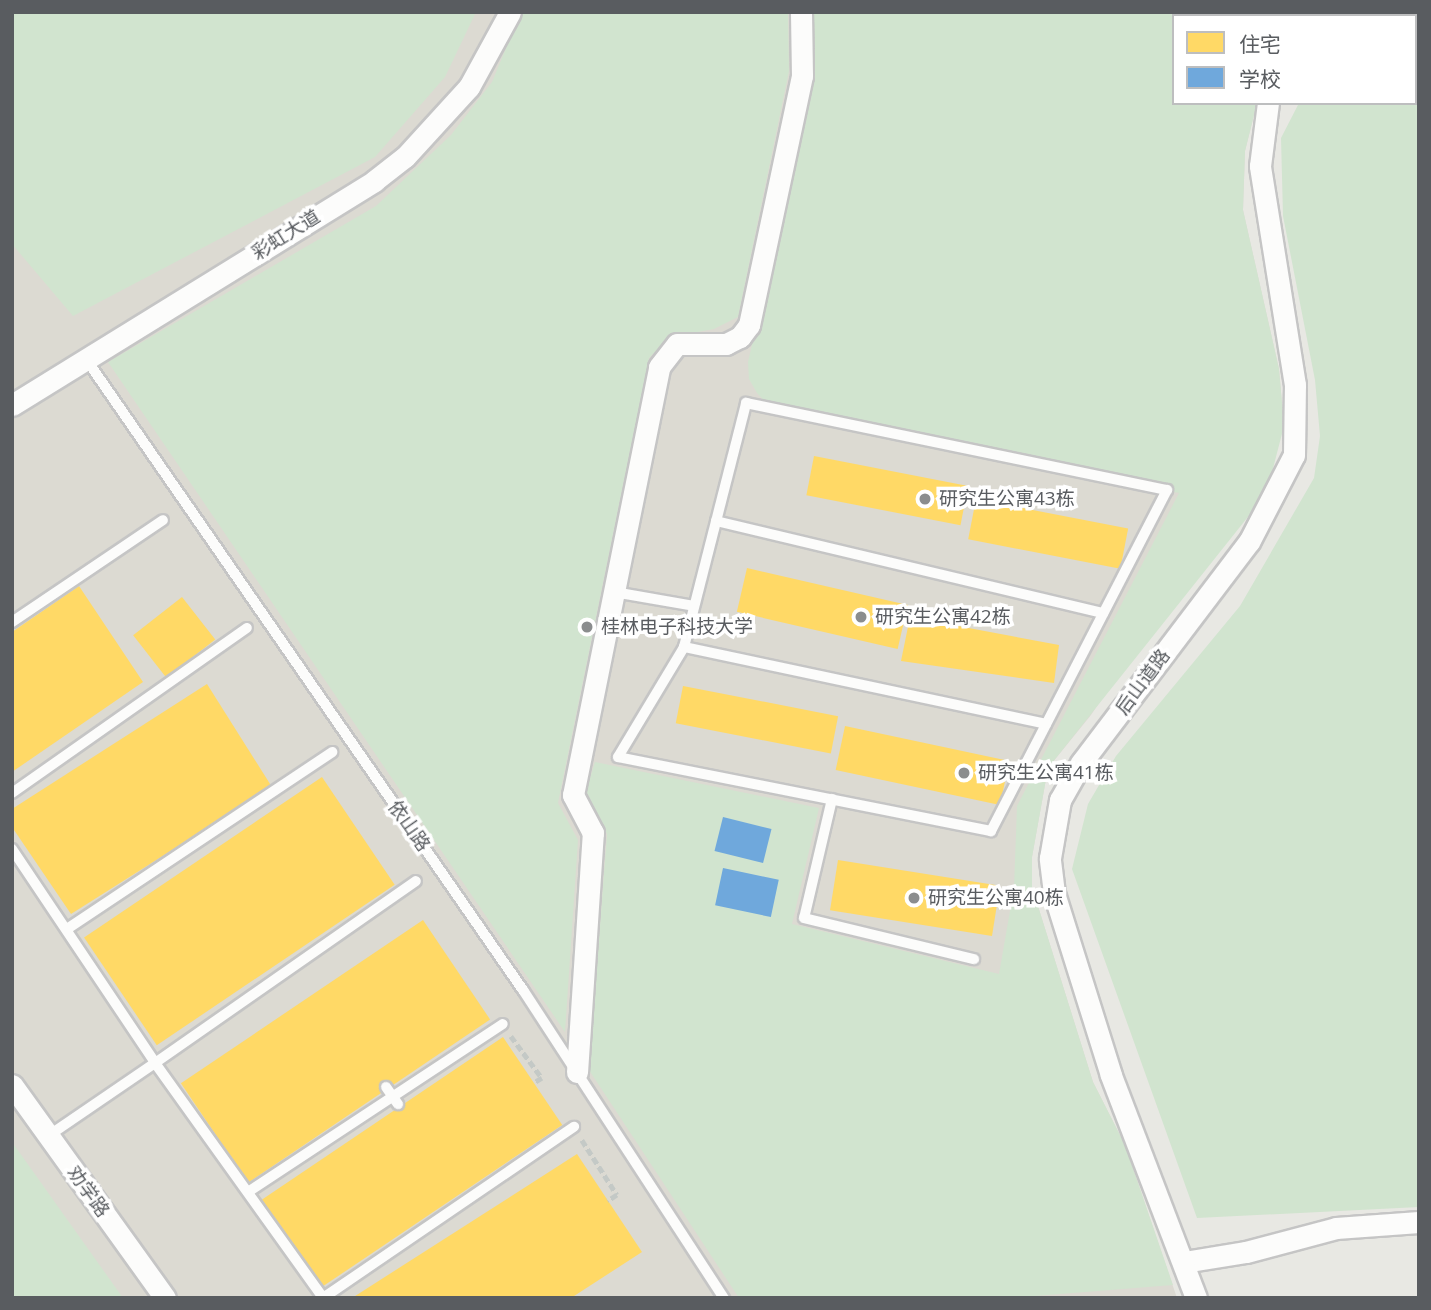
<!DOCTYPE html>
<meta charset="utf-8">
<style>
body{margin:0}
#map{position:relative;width:1431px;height:1310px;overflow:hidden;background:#e8e8e3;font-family:"Open Sans","Noto Sans SC",sans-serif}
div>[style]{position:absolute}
.education>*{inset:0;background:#dcdad2}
.green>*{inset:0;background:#d1e4cf}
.homes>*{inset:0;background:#ffd966;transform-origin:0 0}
.schools>*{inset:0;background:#6fa8dc;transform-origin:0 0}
.path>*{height:4.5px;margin-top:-2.25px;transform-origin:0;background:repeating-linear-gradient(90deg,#c4c9c6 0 7px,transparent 0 10.5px)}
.roads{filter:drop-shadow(2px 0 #c5c5c5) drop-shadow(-2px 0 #c5c5c5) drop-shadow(0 2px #c5c5c5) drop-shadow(0 -2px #c5c5c5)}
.lane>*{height:10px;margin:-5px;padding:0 5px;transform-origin:5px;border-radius:5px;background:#fcfcfb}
.street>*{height:21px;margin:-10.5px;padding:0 10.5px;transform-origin:10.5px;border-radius:10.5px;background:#fcfcfb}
.dots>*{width:19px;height:19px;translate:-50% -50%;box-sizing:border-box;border:4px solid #fff;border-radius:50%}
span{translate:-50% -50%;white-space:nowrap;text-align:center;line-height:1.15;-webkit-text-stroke:7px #fff;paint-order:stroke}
.street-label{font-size:19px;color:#595c60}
.poi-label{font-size:19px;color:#595c60}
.left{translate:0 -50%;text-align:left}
.frame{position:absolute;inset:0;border:14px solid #595c60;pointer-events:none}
.legend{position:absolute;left:1172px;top:14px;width:245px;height:91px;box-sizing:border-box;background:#fff;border:2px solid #bdbebf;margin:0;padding:9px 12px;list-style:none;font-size:21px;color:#595c60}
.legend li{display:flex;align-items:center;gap:14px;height:35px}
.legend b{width:35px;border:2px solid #bdbebf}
</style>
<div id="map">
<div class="education">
<i style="clip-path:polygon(12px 12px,1302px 12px,1174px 16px,1174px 103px,1257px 103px,1245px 151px,1243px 210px,1279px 369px,1284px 426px,1091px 715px,1048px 768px,1032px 857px,1032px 887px,1093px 1082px,1125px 1145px,1177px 1298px,12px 1298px)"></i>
</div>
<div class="green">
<i style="clip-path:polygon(12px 12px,476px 12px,445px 77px,375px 157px,73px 316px,12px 244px)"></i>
<i style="clip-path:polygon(521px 12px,788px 12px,789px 71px,738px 317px,714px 329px,670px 337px,649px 358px,558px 803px,578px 840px,565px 1032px,108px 362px,376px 206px,451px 135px,492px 82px)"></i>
<i style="clip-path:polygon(814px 12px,1302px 12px,1174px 16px,1174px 103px,1257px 103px,1245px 151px,1243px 210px,1279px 369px,1284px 426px,1270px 480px,1255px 508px,1048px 768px,1032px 857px,1032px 887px,1093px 1082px,1125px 1145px,1173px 1285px,1011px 1298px,739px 1298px,589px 1070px,607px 834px,586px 791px,595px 762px,819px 808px,792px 924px,999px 974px,1014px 888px,1017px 806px,1179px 493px,771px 408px,757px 393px,749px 379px,748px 362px,813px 78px)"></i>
<i style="clip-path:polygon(1350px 12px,1419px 12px,1419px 1207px,1197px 1218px,1072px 869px,1088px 804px,1116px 756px,1240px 606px,1314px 478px,1320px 436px,1315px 380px,1283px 216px,1281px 138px,1299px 103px,1415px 103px,1415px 16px,1348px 16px)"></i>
<i style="clip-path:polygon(12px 1142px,123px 1298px,12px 1298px)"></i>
</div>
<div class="homes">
<i style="left:814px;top:456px;width:157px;height:40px;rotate:11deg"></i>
<i style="left:976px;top:499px;width:155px;height:41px;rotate:11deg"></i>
<i style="left:747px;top:568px;width:165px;height:45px;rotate:13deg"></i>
<i style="clip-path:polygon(79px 586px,143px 682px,12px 772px,12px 632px)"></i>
<i style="left:182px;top:597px;width:54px;height:62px;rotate:52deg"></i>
<i style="clip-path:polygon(910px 617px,1059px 645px,1054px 683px,901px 661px)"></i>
<i style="clip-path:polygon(207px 684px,272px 787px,71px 914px,12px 827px,12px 809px)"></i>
<i style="left:683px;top:686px;width:158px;height:38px;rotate:11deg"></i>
<i style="left:845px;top:726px;width:168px;height:45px;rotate:12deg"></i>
<i style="left:322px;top:777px;width:130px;height:287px;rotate:56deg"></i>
<i style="left:838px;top:860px;width:164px;height:51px;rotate:9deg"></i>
<i style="left:423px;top:920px;width:120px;height:292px;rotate:56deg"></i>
<i style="left:503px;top:1037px;width:106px;height:291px;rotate:56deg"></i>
<i style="clip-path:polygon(577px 1154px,642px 1252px,571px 1298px,352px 1298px)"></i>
</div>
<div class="schools">
<i style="left:723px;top:817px;width:50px;height:35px;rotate:14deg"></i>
<i style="left:723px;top:868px;width:57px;height:38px;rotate:12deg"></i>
</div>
<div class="path">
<i style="left:511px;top:1036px;width:52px;rotate:53.6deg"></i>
<i style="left:542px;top:1078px;width:9px;rotate:148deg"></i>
<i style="left:582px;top:1140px;width:65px;rotate:57.5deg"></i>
<i style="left:617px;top:1195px;width:11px;rotate:146deg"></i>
</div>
<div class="roads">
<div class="lane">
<i style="left:86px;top:359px;width:768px;rotate:55.3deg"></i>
<i style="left:523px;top:990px;width:368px;rotate:56.9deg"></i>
<i style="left:746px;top:403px;width:430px;rotate:11.7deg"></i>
<i style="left:1167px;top:490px;width:384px;rotate:117.3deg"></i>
<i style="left:991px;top:831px;width:380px;rotate:-168.8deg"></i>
<i style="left:618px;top:757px;width:128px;rotate:-59deg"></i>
<i style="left:684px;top:647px;width:252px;rotate:-75.7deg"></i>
<i style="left:716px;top:521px;width:398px;rotate:13.4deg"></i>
<i style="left:614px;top:592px;width:81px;rotate:9.9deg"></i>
<i style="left:12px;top:622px;width:182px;rotate:-34deg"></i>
<i style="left:684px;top:647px;width:370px;rotate:12deg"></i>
<i style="left:12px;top:793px;width:287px;rotate:-35.1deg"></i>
<i style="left:832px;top:799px;width:122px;rotate:103.2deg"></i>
<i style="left:804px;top:918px;width:175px;rotate:13.6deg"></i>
<i style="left:12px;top:849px;width:257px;rotate:56.2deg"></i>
<i style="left:155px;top:1063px;width:318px;rotate:-34.9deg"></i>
<i style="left:67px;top:929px;width:319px;rotate:-33.7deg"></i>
<i style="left:386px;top:1087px;width:21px;rotate:55deg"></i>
<i style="left:48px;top:1136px;width:130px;rotate:-34.3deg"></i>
<i style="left:155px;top:1063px;width:289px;rotate:54.4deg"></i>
<i style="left:248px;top:1192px;width:305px;rotate:-33.4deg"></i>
<i style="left:323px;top:1298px;width:304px;rotate:-34.3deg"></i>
</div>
<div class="street">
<i style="left:1319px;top:16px;width:5px;rotate:-53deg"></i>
<i style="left:12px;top:405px;width:426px;rotate:-31.7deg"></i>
<i style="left:374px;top:181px;width:39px;rotate:-38deg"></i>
<i style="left:405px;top:157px;width:95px;rotate:-47.6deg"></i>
<i style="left:469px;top:87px;width:85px;rotate:-61.3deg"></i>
<i style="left:577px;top:1072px;width:240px;rotate:-86.2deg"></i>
<i style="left:593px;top:833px;width:43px;rotate:-117.8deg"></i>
<i style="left:573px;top:795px;width:437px;rotate:-78.6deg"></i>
<i style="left:659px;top:367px;width:29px;rotate:-52deg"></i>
<i style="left:677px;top:344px;width:49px"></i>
<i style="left:726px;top:344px;width:16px;rotate:-27deg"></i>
<i style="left:740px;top:337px;width:15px;rotate:-53deg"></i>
<i style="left:749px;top:325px;width:255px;rotate:-78deg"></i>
<i style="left:802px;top:76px;width:64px;rotate:-90.9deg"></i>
<i style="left:12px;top:1085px;width:262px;rotate:54.3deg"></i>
<i style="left:1184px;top:1262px;width:63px;rotate:-9.2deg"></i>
<i style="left:1246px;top:1252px;width:93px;rotate:-14.9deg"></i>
<i style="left:1336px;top:1228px;width:83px;rotate:-4.1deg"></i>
<i style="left:1196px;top:1298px;width:239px;rotate:-110.9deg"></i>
<i style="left:1111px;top:1075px;width:191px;rotate:-107.4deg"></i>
<i style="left:1054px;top:893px;width:35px;rotate:-97deg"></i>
<i style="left:1050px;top:858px;width:59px;rotate:-80.2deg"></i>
<i style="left:1060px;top:800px;width:43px;rotate:-60.4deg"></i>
<i style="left:1081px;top:763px;width:278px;rotate:-52.8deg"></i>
<i style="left:1249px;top:542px;width:98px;rotate:-62.7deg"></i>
<i style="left:1294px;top:455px;width:70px;rotate:-89.2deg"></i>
<i style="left:1295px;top:385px;width:222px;rotate:-99.1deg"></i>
<i style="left:1260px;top:166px;width:64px;rotate:-82.8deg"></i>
</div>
</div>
<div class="dots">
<i style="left:925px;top:499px;background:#8b8d8e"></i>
<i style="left:861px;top:617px;background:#8b8d8e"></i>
<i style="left:587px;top:627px;background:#8b8d8e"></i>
<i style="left:964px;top:773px;background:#8b8d8e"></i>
<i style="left:914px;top:898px;background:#8b8d8e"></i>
</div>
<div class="street-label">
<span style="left:286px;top:235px;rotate:-32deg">彩虹大道</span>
<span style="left:1143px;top:682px;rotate:-53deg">后山道路</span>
<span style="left:409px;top:826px;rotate:55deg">依山路</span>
<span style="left:88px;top:1192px;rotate:54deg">劝学路</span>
</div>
<div class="poi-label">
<span class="left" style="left:939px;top:499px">研究生公寓43栋</span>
<span class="left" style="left:875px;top:617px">研究生公寓42栋</span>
<span class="left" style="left:601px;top:627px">桂林电子科技大学</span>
<span class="left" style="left:978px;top:773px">研究生公寓41栋</span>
<span class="left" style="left:928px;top:898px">研究生公寓40栋</span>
</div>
<div class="frame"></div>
<ul class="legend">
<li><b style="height:19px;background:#ffd966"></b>住宅</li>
<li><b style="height:19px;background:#6fa8dc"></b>学校</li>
</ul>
</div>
